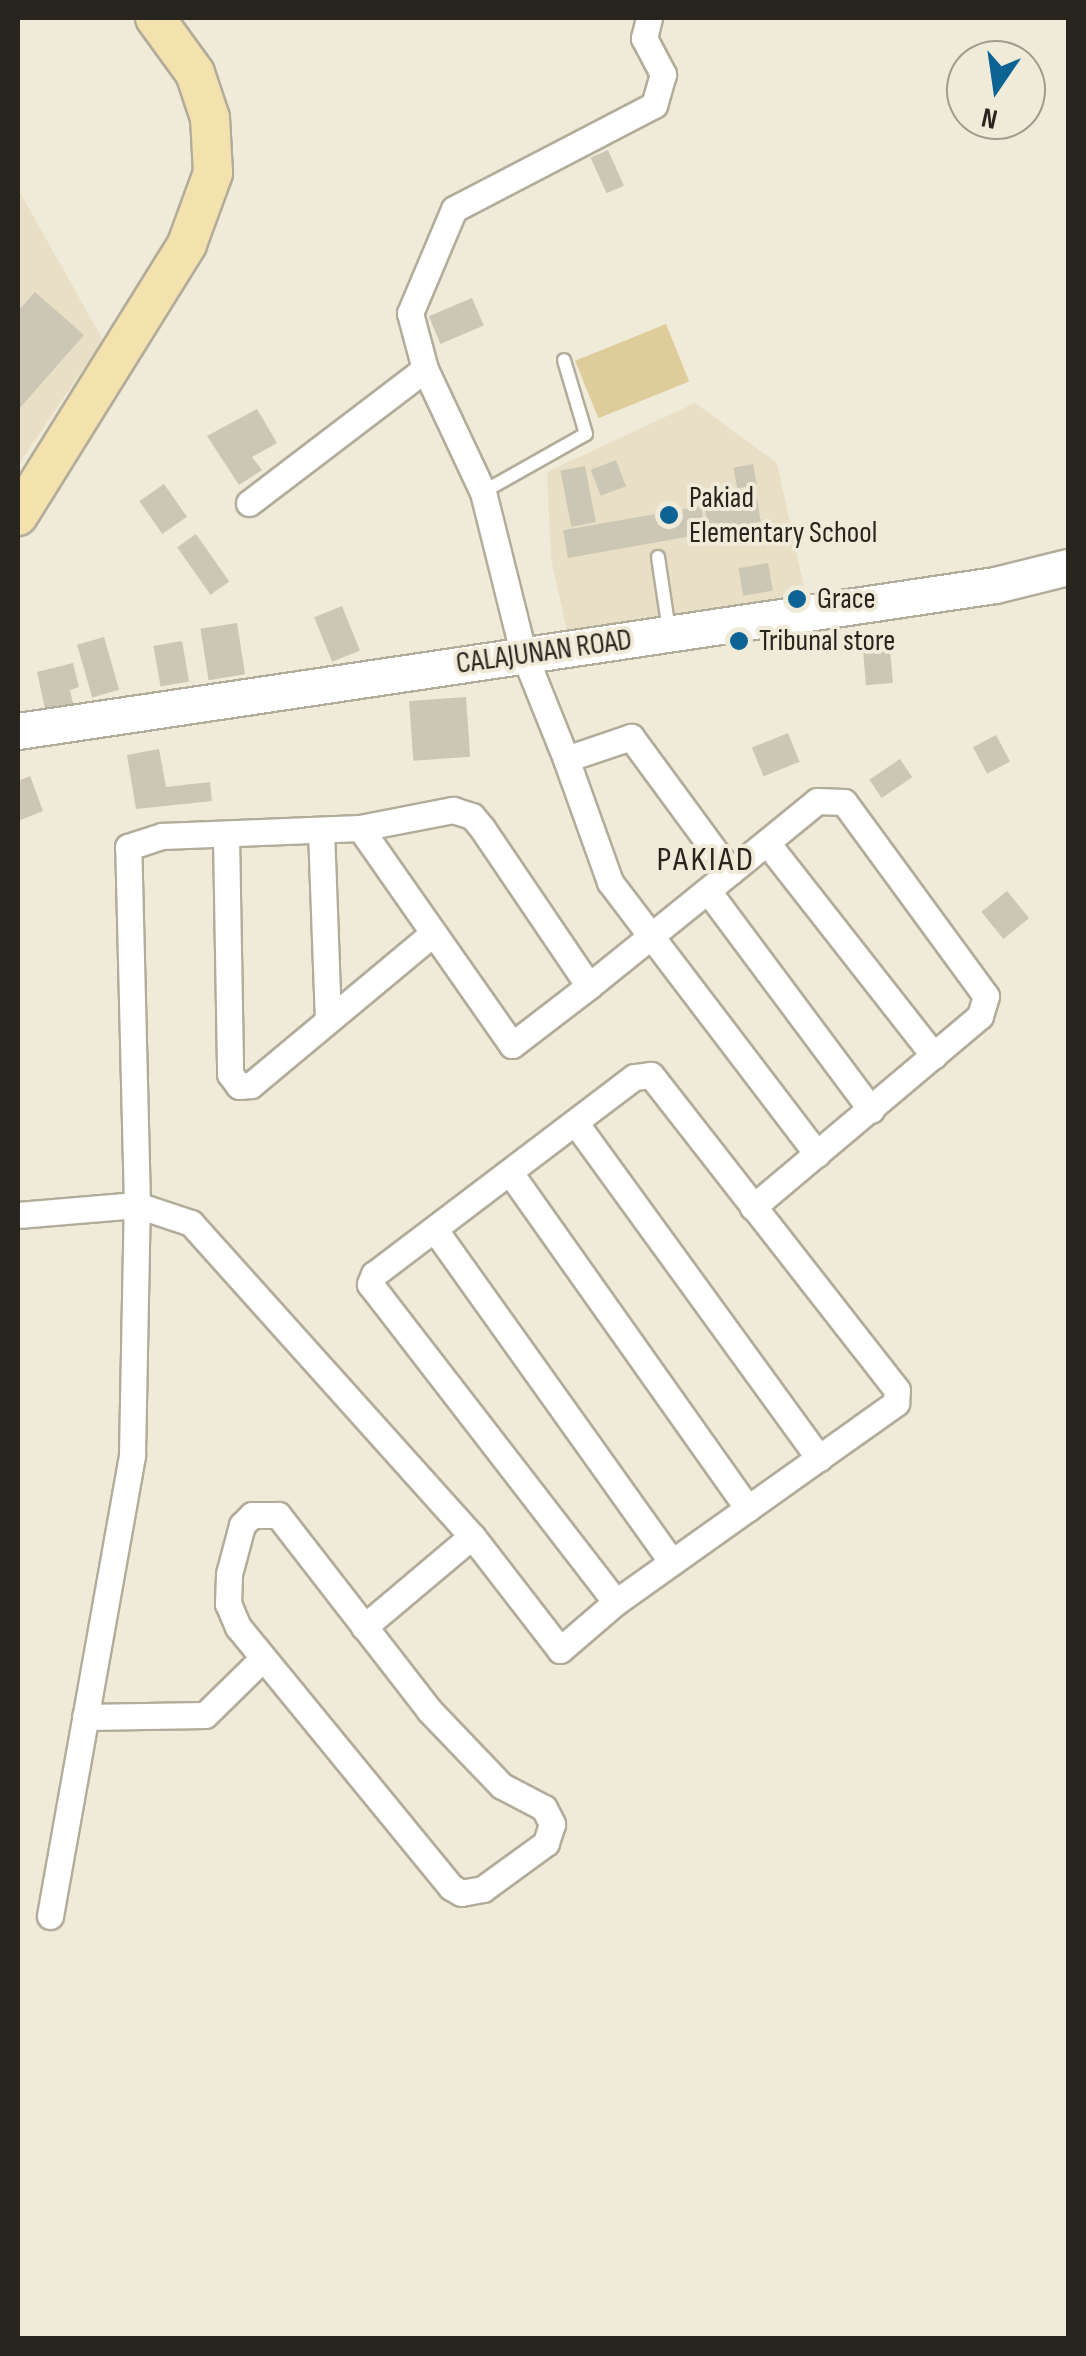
<!DOCTYPE html>
<style>
body{margin:0}
#map{position:relative;width:1086px;height:2356px;overflow:hidden;background:#f0ead8;font-family:"Sofia Sans Condensed",sans-serif}
div>[style]{position:absolute}
.built>*{inset:0;background:#e8dfc6}
.green>*{inset:0;background:#decd9b;transform-origin:0 0}
.building>*{inset:0;background:#ccc6b4;transform-origin:0 0}
.roads{filter:drop-shadow(2px 0 #b2ac9a) drop-shadow(-2px 0 #b2ac9a) drop-shadow(0 2px #b2ac9a) drop-shadow(0 -2px #b2ac9a)}
.lane>*{height:12px;margin:-6px;padding:0 6px;transform-origin:6px;border-radius:6px;background:#fff}
.street>*{height:25px;margin:-12.5px;padding:0 12.5px;transform-origin:12.5px;border-radius:12.5px;background:#fff}
.secondary>*{height:35px;margin:-17.5px;padding:0 17.5px;transform-origin:17.5px;border-radius:17.5px;background:#fff}
.primary>*{height:38px;margin:-19px;padding:0 19px;transform-origin:19px;border-radius:19px;background:#f3e2ad}
.dots>*{width:28px;height:28px;translate:-50% -50%;box-sizing:border-box;border:5px solid #f0ead8;border-radius:50%}
span{translate:-50% -50%;white-space:nowrap;text-align:center;line-height:1.15;-webkit-text-stroke:8px #f0ead8;paint-order:stroke}
.poi-label{font-size:30px;color:#27251e}
.left{translate:0 -50%;text-align:left}
.street-label{font-size:30px;color:#27251e}
.quarter-label{font-size:35px;color:#27251e;letter-spacing:2.5px}
.frame{position:absolute;inset:0;border:20px solid #27251e;pointer-events:none}
.north{position:absolute;left:946px;top:40px;width:100px;height:100px;box-sizing:border-box;background:#f0ead8;border:2px solid #a09b8e;border-radius:50%;rotate:193deg;font-size:28px;font-weight:700;line-height:40px;text-align:center;color:#27251e}
.north::after{content:'';display:block;margin:auto;width:35px;height:45px;background:#0d6394;clip-path:polygon(50% 0,100% 100%,50% 72%,0 100%)}
</style>
<div id="map">
<div class="built">
<i style="clip-path:polygon(18px 189px,103px 340px,18px 465px)"></i>
<i style="clip-path:polygon(695px 403px,777px 463px,805px 592px,569px 640px,551px 559px,547px 472px)"></i>
</div>
<div class="green">
<i style="left:666px;top:324px;width:62px;height:98px;rotate:68deg"></i>
</div>
<div class="building">
<i style="left:608px;top:150px;width:39px;height:19px;rotate:66deg"></i>
<i style="clip-path:polygon(35px 292px,84px 335px,18px 410px,18px 311px)"></i>
<i style="left:472px;top:298px;width:30px;height:47px;rotate:67deg"></i>
<i style="clip-path:polygon(257px 409px,277px 443px,252px 457px,262px 470px,239px 485px,207px 436px)"></i>
<i style="left:616px;top:460px;width:28px;height:27px;rotate:69deg"></i>
<i style="left:753px;top:464px;width:21px;height:20px;rotate:79deg"></i>
<i style="left:585px;top:466px;width:57px;height:25px;rotate:79deg"></i>
<i style="left:164px;top:484px;width:40px;height:30px;rotate:55deg"></i>
<i style="left:757px;top:498px;width:24px;height:53px;rotate:81deg"></i>
<i style="left:701px;top:506px;width:28px;height:140px;rotate:80deg"></i>
<i style="left:196px;top:534px;width:58px;height:23px;rotate:55deg"></i>
<i style="left:768px;top:563px;width:28px;height:30px;rotate:80deg"></i>
<i style="left:342px;top:606px;width:48px;height:30px;rotate:68deg"></i>
<i style="left:237px;top:623px;width:52px;height:37px;rotate:81deg"></i>
<i style="left:104px;top:637px;width:55px;height:28px;rotate:74deg"></i>
<i style="left:889px;top:638px;width:45px;height:27px;rotate:85deg"></i>
<i style="left:182px;top:641px;width:41px;height:29px;rotate:80deg"></i>
<i style="clip-path:polygon(73px 663px,79px 687px,70px 690px,74px 708px,46px 713px,37px 672px)"></i>
<i style="left:466px;top:697px;width:60px;height:57px;rotate:86deg"></i>
<i style="left:788px;top:733px;width:31px;height:39px;rotate:68deg"></i>
<i style="left:996px;top:735px;width:30px;height:26px;rotate:62deg"></i>
<i style="clip-path:polygon(159px 749px,166px 787px,210px 782px,212px 801px,136px 809px,127px 755px)"></i>
<i style="left:900px;top:759px;width:22px;height:37px;rotate:56deg"></i>
<i style="clip-path:polygon(30px 776px,43px 811px,18px 821px,18px 781px)"></i>
<i style="left:1007px;top:891px;width:35px;height:33px;rotate:51deg"></i>
</div>
<div class="roads">
<div class="lane">
<i style="left:483px;top:492px;width:118px;rotate:-29.4deg"></i>
<i style="left:586px;top:434px;width:77px;rotate:-106.6deg"></i>
<i style="left:658px;top:557px;width:75px;rotate:81.5deg"></i>
</div>
<div class="street">
<i style="left:649px;top:18px;width:21px;rotate:104deg"></i>
<i style="left:644px;top:38px;width:41px;rotate:62.2deg"></i>
<i style="left:663px;top:74px;width:32px;rotate:106deg"></i>
<i style="left:654px;top:105px;width:225px;rotate:152.5deg"></i>
<i style="left:454px;top:209px;width:113px;rotate:112.9deg"></i>
<i style="left:410px;top:313px;width:58px;rotate:75deg"></i>
<i style="left:425px;top:369px;width:136px;rotate:64.8deg"></i>
<i style="left:483px;top:492px;width:165px;rotate:76deg"></i>
<i style="left:523px;top:652px;width:115px;rotate:68.1deg"></i>
<i style="left:566px;top:759px;width:69px;rotate:-18.7deg"></i>
<i style="left:631px;top:737px;width:167px;rotate:53.7deg"></i>
<i style="left:730px;top:872px;width:112px;rotate:-39.2deg"></i>
<i style="left:817px;top:801px;width:27px;rotate:2deg"></i>
<i style="left:844px;top:802px;width:240px;rotate:53.8deg"></i>
<i style="left:986px;top:996px;width:21px;rotate:107deg"></i>
<i style="left:980px;top:1016px;width:297px;rotate:139.9deg"></i>
<i style="left:249px;top:503px;width:221px;rotate:-37.3deg"></i>
<i style="left:566px;top:759px;width:131px;rotate:70.3deg"></i>
<i style="left:610px;top:882px;width:68px;rotate:52.8deg"></i>
<i style="left:651px;top:936px;width:102px;rotate:-39deg"></i>
<i style="left:321px;top:830px;width:189px;rotate:87.9deg"></i>
<i style="left:226px;top:836px;width:238px;rotate:89deg"></i>
<i style="left:230px;top:1074px;width:15px;rotate:53deg"></i>
<i style="left:239px;top:1086px;width:12px;rotate:-5deg"></i>
<i style="left:251px;top:1085px;width:236px;rotate:-39.8deg"></i>
<i style="left:768px;top:844px;width:269px;rotate:51.9deg"></i>
<i style="left:708px;top:891px;width:273px;rotate:53.3deg"></i>
<i style="left:589px;top:986px;width:80px;rotate:-38.9deg"></i>
<i style="left:651px;top:936px;width:274px;rotate:52.7deg"></i>
<i style="left:577px;top:1125px;width:412px;rotate:54deg"></i>
<i style="left:511px;top:1174px;width:410px;rotate:54.7deg"></i>
<i style="left:18px;top:1215px;width:119px;rotate:-4.8deg"></i>
<i style="left:137px;top:1205px;width:57px;rotate:18.4deg"></i>
<i style="left:191px;top:1223px;width:421px;rotate:48.1deg"></i>
<i style="left:472px;top:1536px;width:144px;rotate:52.3deg"></i>
<i style="left:560px;top:1650px;width:74px;rotate:-40.6deg"></i>
<i style="left:616px;top:1602px;width:344px;rotate:-35.4deg"></i>
<i style="left:896px;top:1403px;width:13px;rotate:-86deg"></i>
<i style="left:897px;top:1390px;width:400px;rotate:-128deg"></i>
<i style="left:651px;top:1075px;width:17px;rotate:173deg"></i>
<i style="left:634px;top:1077px;width:326px;rotate:142.8deg"></i>
<i style="left:374px;top:1274px;width:11px;rotate:112deg"></i>
<i style="left:370px;top:1284px;width:402px;rotate:52.3deg"></i>
<i style="left:435px;top:1230px;width:408px;rotate:54.5deg"></i>
<i style="left:252px;top:1515px;width:26px"></i>
<i style="left:278px;top:1515px;width:247px;rotate:52.2deg"></i>
<i style="left:429px;top:1710px;width:105px;rotate:46.2deg"></i>
<i style="left:502px;top:1786px;width:47px;rotate:27.6deg"></i>
<i style="left:544px;top:1808px;width:18px;rotate:63deg"></i>
<i style="left:552px;top:1824px;width:20px;rotate:108deg"></i>
<i style="left:546px;top:1843px;width:78px;rotate:143.9deg"></i>
<i style="left:483px;top:1889px;width:22px;rotate:170deg"></i>
<i style="left:461px;top:1893px;width:12px;rotate:-149deg"></i>
<i style="left:451px;top:1887px;width:336px;rotate:-129.3deg"></i>
<i style="left:238px;top:1627px;width:25px;rotate:-113deg"></i>
<i style="left:228px;top:1604px;width:30px;rotate:-88deg"></i>
<i style="left:229px;top:1574px;width:51px;rotate:-75.1deg"></i>
<i style="left:242px;top:1525px;width:14px;rotate:-45deg"></i>
<i style="left:364px;top:1627px;width:141px;rotate:-40.1deg"></i>
<i style="left:85px;top:1717px;width:120px;rotate:-1deg"></i>
<i style="left:205px;top:1715px;width:78px;rotate:-44.5deg"></i>
<i style="left:50px;top:1916px;width:468px;rotate:-79.9deg"></i>
<i style="left:132px;top:1455px;width:250px;rotate:-88.9deg"></i>
<i style="left:137px;top:1205px;width:358px;rotate:-91.4deg"></i>
<i style="left:128px;top:847px;width:36px;rotate:-18deg"></i>
<i style="left:162px;top:836px;width:198px;rotate:-2.3deg"></i>
<i style="left:360px;top:828px;width:95px;rotate:-11deg"></i>
<i style="left:453px;top:810px;width:20px;rotate:18deg"></i>
<i style="left:472px;top:816px;width:16px;rotate:50deg"></i>
<i style="left:482px;top:828px;width:191px;rotate:55.9deg"></i>
<i style="left:589px;top:986px;width:97px;rotate:142.5deg"></i>
<i style="left:512px;top:1045px;width:265px;rotate:-125deg"></i>
</div>
<div class="secondary">
<i style="left:18px;top:731px;width:988px;rotate:-8.5deg"></i>
<i style="left:995px;top:585px;width:75px;rotate:-13.9deg"></i>
</div>
<div class="primary">
<i style="left:18px;top:516px;width:320px;rotate:-58.1deg"></i>
<i style="left:187px;top:244px;width:76px;rotate:-69.9deg"></i>
<i style="left:213px;top:173px;width:55px;rotate:-93.1deg"></i>
<i style="left:210px;top:118px;width:47px;rotate:-108.4deg"></i>
<i style="left:195px;top:73px;width:68px;rotate:-126deg"></i>
</div>
</div>
<div class="dots">
<i style="left:669px;top:515px;background:#0d6394"></i>
<i style="left:797px;top:599px;background:#0d6394"></i>
<i style="left:739px;top:641px;background:#0d6394"></i>
</div>
<div class="poi-label">
<span class="left" style="left:689px;top:515px">Pakiad<br>Elementary School</span>
<span class="left" style="left:817px;top:599px">Grace</span>
<span class="left" style="left:759px;top:641px">Tribunal store</span>
</div>
<div class="street-label">
<span style="left:544px;top:652px;rotate:-8deg">CALAJUNAN ROAD</span>
</div>
<div class="quarter-label">
<span style="left:706px;top:860px">PAKIAD</span>
</div>
<div class="frame"></div>
<div class="north">N</div>
</div>
